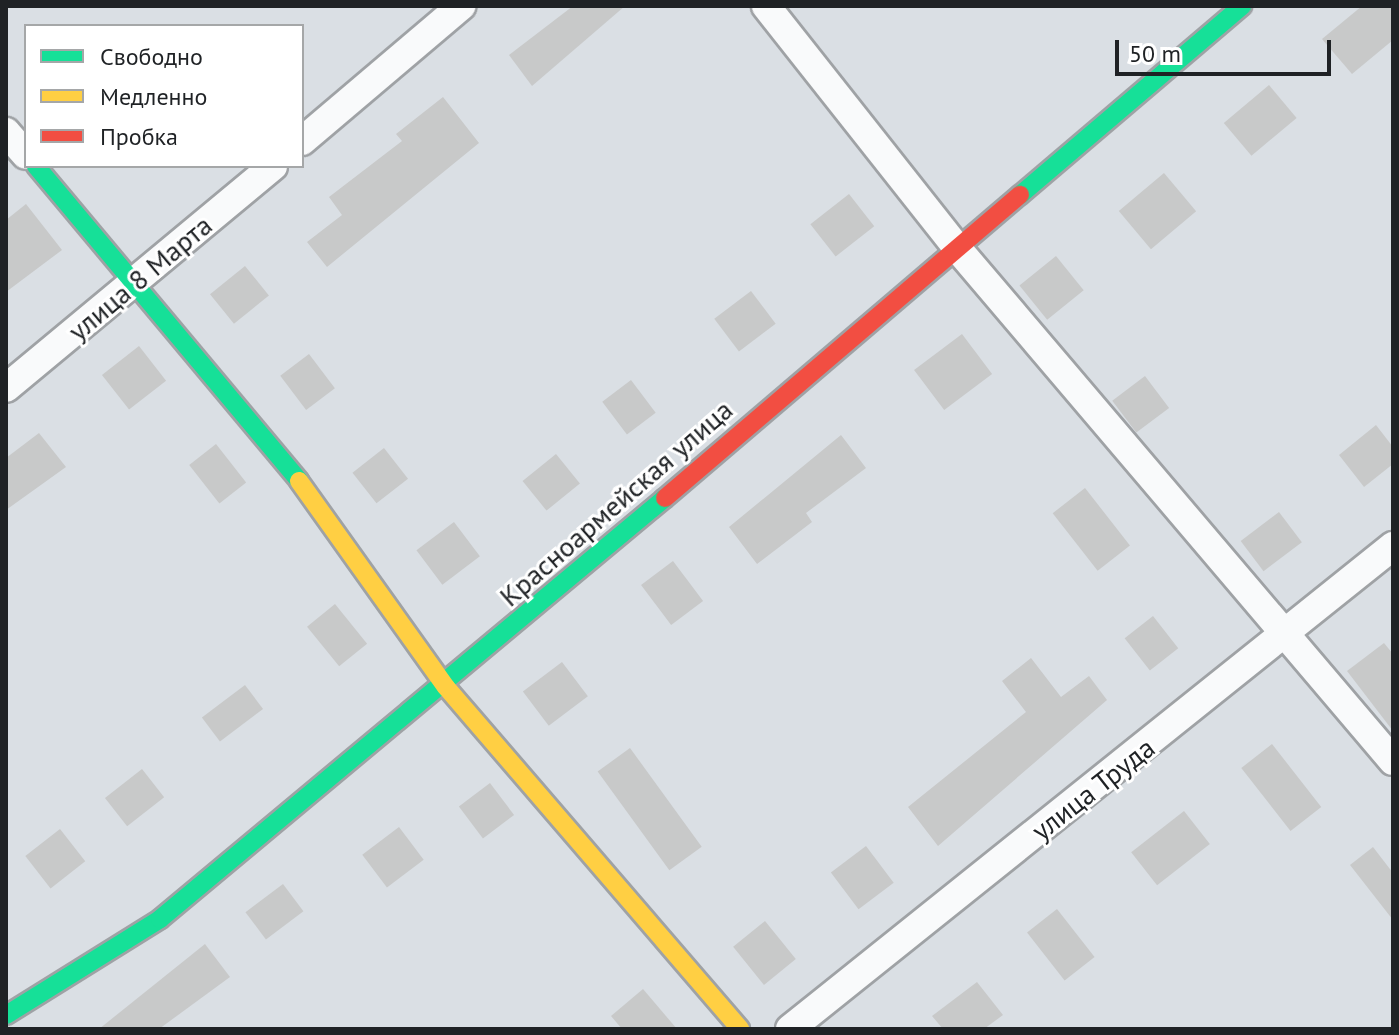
<!DOCTYPE html>
<meta charset="utf-8">
<style>
body{margin:0}
#map{position:relative;width:1399px;height:1035px;overflow:hidden;background:#dadfe4;font-family:"PT Sans",sans-serif}
div>[style]{position:absolute}
.building>*{inset:0;background:#c8c9c9;transform-origin:0 0}
.roads{filter:drop-shadow(2px 0 #9fa2a5) drop-shadow(-2px 0 #9fa2a5) drop-shadow(0 2px #9fa2a5) drop-shadow(0 -2px #9fa2a5)}
.street>*{height:28px;margin:-14px;padding:0 14px;transform-origin:14px;border-radius:14px;background:#f9fafb}
.fast>*{height:18px;margin:-9px;padding:0 9px;transform-origin:9px;border-radius:9px;background:#16e098}
.slow>*{height:18px;margin:-9px;padding:0 9px;transform-origin:9px;border-radius:9px;background:#ffcf43}
.jam>*{height:18px;margin:-9px;padding:0 9px;transform-origin:9px;border-radius:9px;background:#f24e42}
span{translate:-50% -50%;white-space:nowrap;text-align:center;line-height:1.15;-webkit-text-stroke:6px #fff;paint-order:stroke}
.street-label{font-size:28px;color:#1f2225}
.frame{position:absolute;inset:0;border:8px solid #1f2225;pointer-events:none}
.legend{position:absolute;left:24px;top:24px;width:280px;height:144px;box-sizing:border-box;background:#fff;border:2px solid #a5a7a8;margin:0;padding:10px 14px;list-style:none;font-size:24px;color:#1f2225}
.legend li{display:flex;align-items:center;gap:16px;height:40px}
.legend b{width:40px;border:2px solid #a5a7a8}
.scale{position:absolute;left:1115px;top:40px;width:216px;height:36px;box-sizing:border-box;border:4px solid #1f2225;border-top:0;padding-left:10px;font-size:24px;line-height:28px;white-space:nowrap;color:#1f2225;-webkit-text-stroke:6px #fff;paint-order:stroke}
</style>
<div id="map">
<div class="building">
<i style="clip-path:polygon(573px 6px,625px 6px,532px 86px,509px 55px)"></i>
<i style="clip-path:polygon(1362px 6px,1393px 6px,1393px 40px,1352px 74px,1322px 39px)"></i>
<i style="left:1269px;top:85px;width:43px;height:59px;rotate:50deg"></i>
<i style="clip-path:polygon(443px 97px,479px 143px,327px 267px,307px 242px,342px 215px,329px 197px,402px 141px,396px 134px)"></i>
<i style="left:1164px;top:173px;width:50px;height:59px;rotate:50deg"></i>
<i style="left:849px;top:194px;width:41px;height:49px;rotate:52deg"></i>
<i style="clip-path:polygon(26px 204px,62px 250px,6px 292px,6px 220px)"></i>
<i style="left:1056px;top:256px;width:44px;height:47px;rotate:51deg"></i>
<i style="left:245px;top:266px;width:38px;height:45px;rotate:51deg"></i>
<i style="left:751px;top:291px;width:41px;height:46px;rotate:53deg"></i>
<i style="left:962px;top:334px;width:50px;height:60px;rotate:53deg"></i>
<i style="left:139px;top:346px;width:44px;height:47px;rotate:52deg"></i>
<i style="left:309px;top:354px;width:43px;height:36px;rotate:53deg"></i>
<i style="left:1145px;top:376px;width:40px;height:41px;rotate:53deg"></i>
<i style="left:631px;top:380px;width:41px;height:36px;rotate:53deg"></i>
<i style="clip-path:polygon(1376px 425px,1393px 447px,1393px 464px,1364px 487px,1339px 455px)"></i>
<i style="clip-path:polygon(39px 433px,66px 467px,6px 510px,6px 458px)"></i>
<i style="clip-path:polygon(841px 435px,866px 468px,806px 513px,812px 522px,757px 564px,729px 527px)"></i>
<i style="left:216px;top:444px;width:49px;height:34px;rotate:52deg"></i>
<i style="left:384px;top:448px;width:39px;height:40px;rotate:52deg"></i>
<i style="left:556px;top:454px;width:38px;height:43px;rotate:51deg"></i>
<i style="left:1085px;top:488px;width:73px;height:41px;rotate:52deg"></i>
<i style="left:1279px;top:512px;width:38px;height:48px;rotate:53deg"></i>
<i style="left:454px;top:522px;width:43px;height:47px;rotate:53deg"></i>
<i style="left:673px;top:561px;width:50px;height:40px;rotate:53deg"></i>
<i style="left:335px;top:604px;width:51px;height:36px;rotate:51deg"></i>
<i style="left:1153px;top:616px;width:41px;height:36px;rotate:52deg"></i>
<i style="clip-path:polygon(1384px 643px,1393px 654px,1393px 731px,1347px 671px)"></i>
<i style="clip-path:polygon(1031px 658px,1061px 697px,1089px 676px,1107px 700px,938px 846px,908px 807px,1026px 712px,1002px 681px)"></i>
<i style="left:562px;top:662px;width:43px;height:49px;rotate:53deg"></i>
<i style="left:245px;top:685px;width:30px;height:54px;rotate:53deg"></i>
<i style="left:1272px;top:744px;width:80px;height:39px;rotate:52deg"></i>
<i style="left:630px;top:748px;width:122px;height:40px;rotate:54deg"></i>
<i style="left:142px;top:769px;width:36px;height:47px;rotate:52deg"></i>
<i style="left:490px;top:783px;width:40px;height:39px;rotate:53deg"></i>
<i style="left:1184px;top:811px;width:42px;height:67px;rotate:52deg"></i>
<i style="left:399px;top:827px;width:41px;height:46px;rotate:53deg"></i>
<i style="left:60px;top:829px;width:41px;height:44px;rotate:52deg"></i>
<i style="left:866px;top:846px;width:46px;height:44px;rotate:53deg"></i>
<i style="clip-path:polygon(1373px 847px,1393px 873px,1393px 920px,1350px 865px)"></i>
<i style="left:283px;top:884px;width:34px;height:47px;rotate:53deg"></i>
<i style="left:1057px;top:909px;width:61px;height:38px;rotate:52deg"></i>
<i style="left:765px;top:921px;width:49px;height:41px;rotate:51deg"></i>
<i style="clip-path:polygon(205px 944px,230px 977px,159px 1029px,99px 1029px)"></i>
<i style="clip-path:polygon(977px 982px,1003px 1015px,984px 1029px,943px 1029px,932px 1016px)"></i>
<i style="clip-path:polygon(643px 989px,677px 1029px,622px 1029px,611px 1016px)"></i>
</div>
<div class="roads">
<div class="street">
<i style="left:766px;top:6px;width:308px;rotate:51.7deg"></i>
<i style="left:957px;top:248px;width:673px;rotate:49.64deg"></i>
<i style="left:6px;top:132px;width:30px;rotate:49deg"></i>
<i style="left:302px;top:141px;width:209px;rotate:-40.3deg"></i>
<i style="left:6px;top:388px;width:347px;rotate:-39.7deg"></i>
<i style="left:790px;top:1029px;width:773px;rotate:-38.69deg"></i>
</div>
<div class="fast">
<i style="left:36px;top:166px;width:410px;rotate:50.1deg"></i>
<i style="left:1020px;top:195px;width:292px;rotate:-40.4deg"></i>
<i style="left:6px;top:1015px;width:181px;rotate:-31.9deg"></i>
<i style="left:160px;top:919px;width:657px;rotate:-39.82deg"></i>
</div>
<div class="slow">
<i style="left:299px;top:481px;width:253px;rotate:54.5deg"></i>
<i style="left:446px;top:687px;width:451px;rotate:49.3deg"></i>
</div>
<div class="jam">
<i style="left:665px;top:498px;width:467px;rotate:-40.5deg"></i>
</div>
</div>
<div class="street-label">
<span style="left:140px;top:278px;rotate:-40deg">улица 8 Марта</span>
<span style="left:616px;top:503px;rotate:-41deg">Красноармейская улица</span>
<span style="left:1093px;top:789px;rotate:-38deg">улица Труда</span>
</div>
<div class="frame"></div>
<ul class="legend">
<li><b style="height:10px;background:#16e098"></b>Свободно</li>
<li><b style="height:10px;background:#ffcf43"></b>Медленно</li>
<li><b style="height:10px;background:#f24e42"></b>Пробка</li>
</ul>
<div class="scale">50 m</div>
</div>
